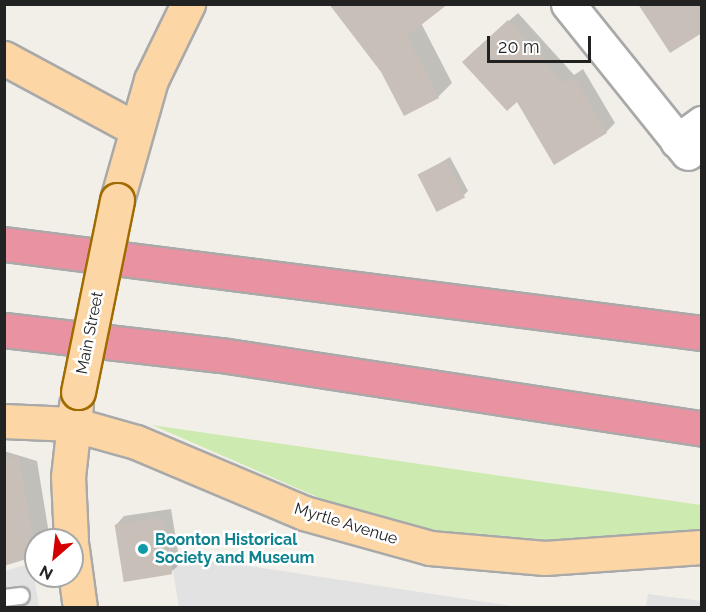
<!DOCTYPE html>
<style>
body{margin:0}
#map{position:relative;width:706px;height:612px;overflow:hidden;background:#f2efe9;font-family:Raleway,sans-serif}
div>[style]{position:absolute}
.grass>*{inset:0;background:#cdebb0}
.parking>*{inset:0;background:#e2e2e2}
.shadow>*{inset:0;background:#0003}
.building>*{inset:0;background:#c7bfb8;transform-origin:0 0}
.roads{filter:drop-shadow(2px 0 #a9a9a9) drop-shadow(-2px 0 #a9a9a9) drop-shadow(0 2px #a9a9a9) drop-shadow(0 -2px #a9a9a9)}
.service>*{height:16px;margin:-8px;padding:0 8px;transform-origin:8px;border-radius:8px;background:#fff}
.minor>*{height:33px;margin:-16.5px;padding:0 16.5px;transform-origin:16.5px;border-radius:16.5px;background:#fff}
.primary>*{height:33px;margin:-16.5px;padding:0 16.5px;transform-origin:16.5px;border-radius:16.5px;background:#fcd6a4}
.motorway>*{height:33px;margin:-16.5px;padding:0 16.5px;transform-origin:16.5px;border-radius:16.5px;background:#e892a2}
.bridges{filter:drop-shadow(2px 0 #a06b00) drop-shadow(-2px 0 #a06b00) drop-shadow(0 2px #a06b00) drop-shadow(0 -2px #a06b00)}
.primary-bridge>*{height:33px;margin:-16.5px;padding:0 16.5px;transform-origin:16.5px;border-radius:16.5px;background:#fcd6a4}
.dots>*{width:16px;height:16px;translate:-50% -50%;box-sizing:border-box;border:3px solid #fff;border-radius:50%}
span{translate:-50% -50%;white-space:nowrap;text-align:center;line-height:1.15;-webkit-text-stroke:5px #fff;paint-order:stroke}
.street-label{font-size:16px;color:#222}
.culture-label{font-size:16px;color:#0d838f;font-weight:700}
.left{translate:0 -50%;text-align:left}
.frame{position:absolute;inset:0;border:6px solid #222;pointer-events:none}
.north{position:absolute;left:24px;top:528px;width:60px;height:60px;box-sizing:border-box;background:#fff;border:2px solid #a7a7a7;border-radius:50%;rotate:208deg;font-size:16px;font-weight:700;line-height:24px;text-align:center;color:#222}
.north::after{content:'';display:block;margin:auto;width:21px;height:27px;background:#d40000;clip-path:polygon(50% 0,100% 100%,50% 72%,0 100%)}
.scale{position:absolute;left:487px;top:36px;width:104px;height:27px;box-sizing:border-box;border:3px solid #222;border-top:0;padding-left:8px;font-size:18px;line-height:21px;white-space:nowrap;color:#222;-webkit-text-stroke:4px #fff;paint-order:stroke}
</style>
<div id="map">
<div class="grass">
<i style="clip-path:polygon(152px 425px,701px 505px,701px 541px,414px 539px)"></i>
</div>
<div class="parking">
<i style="clip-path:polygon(170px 554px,518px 607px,179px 607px)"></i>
<i style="clip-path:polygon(32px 563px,39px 607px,5px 608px,5px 571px)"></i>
<i style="clip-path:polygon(648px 594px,701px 601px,701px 607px,646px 607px)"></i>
</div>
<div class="shadow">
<i style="clip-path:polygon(331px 4px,421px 23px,452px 83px,438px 97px,382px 71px)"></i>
<i style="clip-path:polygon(518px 13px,574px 75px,583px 69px,615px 123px,606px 132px,517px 100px,472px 53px)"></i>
<i style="clip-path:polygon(450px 157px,468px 191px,464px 195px,420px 175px)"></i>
<i style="clip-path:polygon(4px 451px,37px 461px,50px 540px,36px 540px,36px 555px,4px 565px)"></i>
<i style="clip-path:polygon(171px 509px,180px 564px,171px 572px,116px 525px,124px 516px)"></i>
</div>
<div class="building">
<i style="clip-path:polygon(329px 4px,448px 4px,407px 36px,439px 98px,404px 116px,381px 72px)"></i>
<i style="clip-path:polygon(638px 4px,702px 4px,702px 33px,670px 53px)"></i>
<i style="clip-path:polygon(508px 20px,564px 83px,574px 77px,607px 133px,554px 165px,517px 102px,507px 111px,462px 62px)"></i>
<i style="left:446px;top:160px;width:42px;height:32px;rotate:63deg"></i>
<i style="clip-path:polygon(19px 456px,36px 556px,4px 566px,4px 458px)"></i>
<i style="left:163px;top:517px;width:58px;height:49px;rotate:81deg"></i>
</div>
<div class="roads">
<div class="service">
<i style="left:4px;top:598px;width:17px;rotate:-7deg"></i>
</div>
<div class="minor">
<i style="left:568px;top:4px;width:191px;rotate:51.2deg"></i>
<i style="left:677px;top:141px;width:31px;rotate:-36deg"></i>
</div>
<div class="primary">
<i style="left:4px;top:58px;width:148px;rotate:28.3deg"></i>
<i style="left:117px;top:200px;width:125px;rotate:-74.2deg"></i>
<i style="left:151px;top:80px;width:85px;rotate:-64deg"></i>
<i style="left:4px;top:421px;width:68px;rotate:2.5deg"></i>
<i style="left:72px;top:424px;width:66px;rotate:15.7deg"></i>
<i style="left:136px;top:442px;width:182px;rotate:22.9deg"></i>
<i style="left:304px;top:513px;width:131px;rotate:15.5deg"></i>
<i style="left:430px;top:548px;width:115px;rotate:5deg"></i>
<i style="left:545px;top:558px;width:157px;rotate:-4deg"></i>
<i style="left:71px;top:540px;width:63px;rotate:-92.7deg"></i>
<i style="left:68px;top:477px;width:73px;rotate:-83.7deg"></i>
<i style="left:72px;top:549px;width:60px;rotate:82.3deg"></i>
</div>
<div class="motorway">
<i style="left:4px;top:244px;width:704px;rotate:7.27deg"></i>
<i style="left:4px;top:330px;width:218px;rotate:6.6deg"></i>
<i style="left:221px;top:355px;width:487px;rotate:8.7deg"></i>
</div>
</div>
<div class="bridges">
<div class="primary-bridge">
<i style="left:78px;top:392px;width:196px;rotate:-78.5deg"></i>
</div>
</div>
<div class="dots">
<i style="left:143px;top:549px;background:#0f9aa8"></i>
</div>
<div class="street-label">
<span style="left:90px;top:333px;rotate:-79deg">Main Street</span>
<span style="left:346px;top:524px;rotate:17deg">Myrtle Avenue</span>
</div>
<div class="culture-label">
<span class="left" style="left:155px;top:549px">Boonton Historical<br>Society and Museum</span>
</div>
<div class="frame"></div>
<div class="north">N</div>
<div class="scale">20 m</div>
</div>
